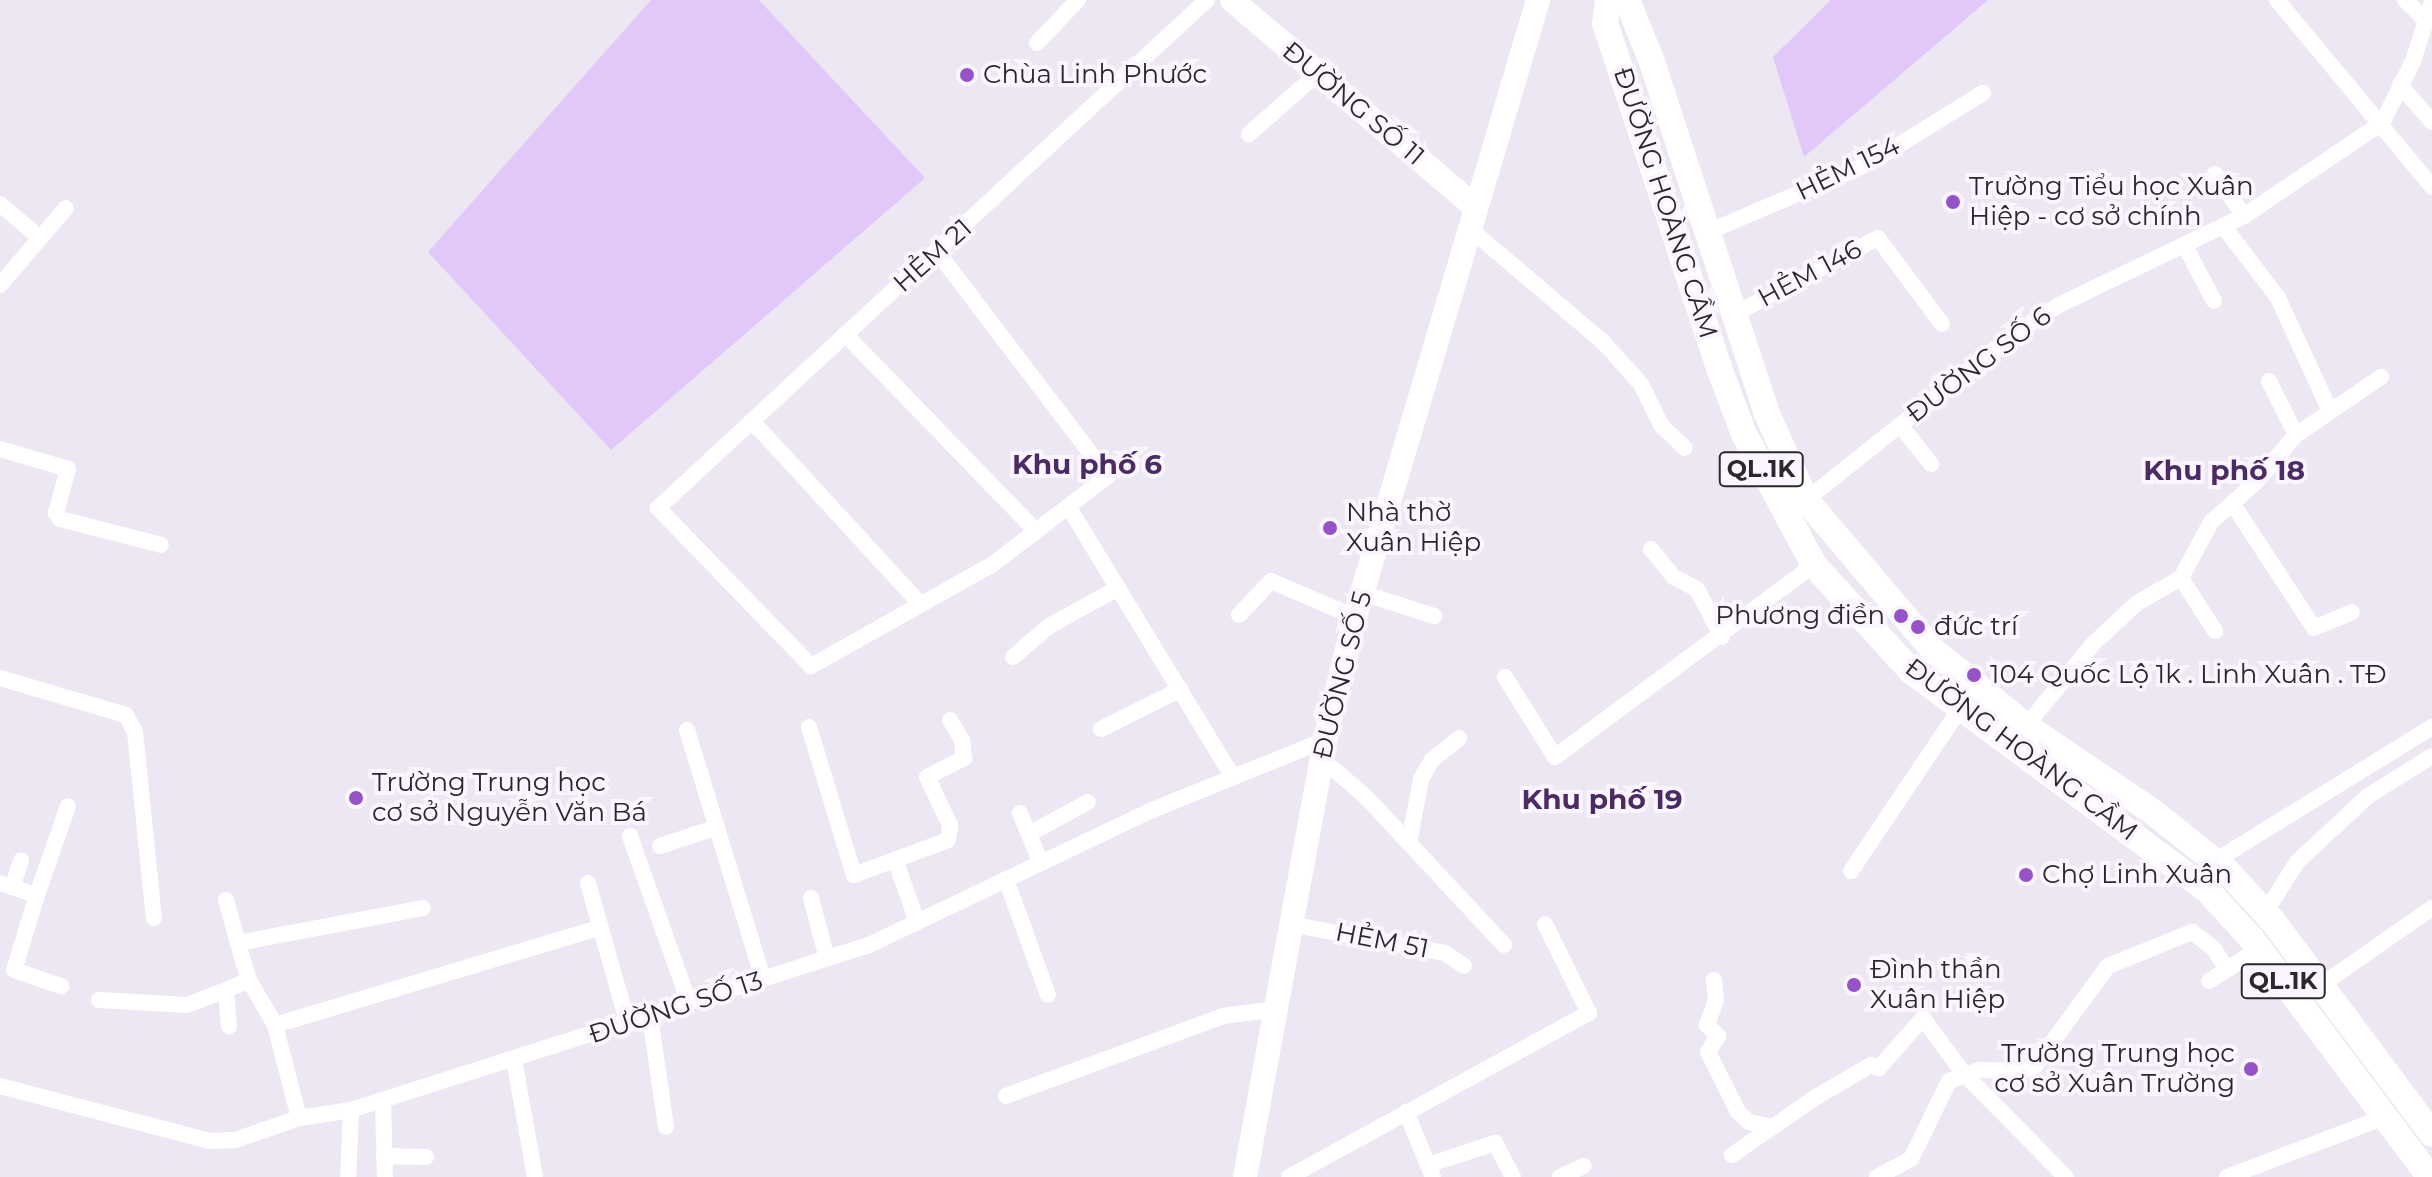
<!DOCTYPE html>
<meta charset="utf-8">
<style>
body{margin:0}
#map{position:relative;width:2432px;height:1177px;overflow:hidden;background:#ede7f3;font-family:Montserrat,sans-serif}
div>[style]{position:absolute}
.green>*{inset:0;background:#e1c8f8}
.minor>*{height:16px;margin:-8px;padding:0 8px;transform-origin:8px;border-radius:8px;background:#fff}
.secondary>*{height:24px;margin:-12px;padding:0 12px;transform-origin:12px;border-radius:12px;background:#fff}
.primary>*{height:26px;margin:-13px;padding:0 13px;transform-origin:13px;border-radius:13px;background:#fff}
.dots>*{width:22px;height:22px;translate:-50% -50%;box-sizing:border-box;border:4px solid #faf5ff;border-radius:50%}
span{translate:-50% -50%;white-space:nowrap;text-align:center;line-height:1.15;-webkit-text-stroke:8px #faf5ff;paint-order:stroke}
.shield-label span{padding:2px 6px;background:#faf5ff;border:2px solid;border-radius:6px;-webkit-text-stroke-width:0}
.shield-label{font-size:24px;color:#2a282d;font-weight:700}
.poi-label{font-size:26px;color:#2a282d}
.left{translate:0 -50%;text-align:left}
.right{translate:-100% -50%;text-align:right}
.street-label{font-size:26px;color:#2a282d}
.neighbourhood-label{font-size:28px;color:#4b2b64;font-weight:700}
</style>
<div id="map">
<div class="green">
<i style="clip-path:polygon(651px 0,759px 0,925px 178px,611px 450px,428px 252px)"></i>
<i style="clip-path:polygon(1831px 0,1988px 0,1804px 157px,1773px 57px)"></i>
</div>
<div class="minor">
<i style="left:2277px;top:0;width:243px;rotate:50.3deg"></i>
<i style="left:2405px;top:0;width:29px;rotate:44deg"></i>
<i style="left:1037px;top:43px;width:59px;rotate:-46.4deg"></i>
<i style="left:2400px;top:85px;width:49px;rotate:49.1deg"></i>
<i style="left:1249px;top:134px;width:91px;rotate:-41.4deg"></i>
<i style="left:2215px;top:174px;width:51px;rotate:55.4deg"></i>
<i style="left:0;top:204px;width:52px;rotate:40.4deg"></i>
<i style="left:2224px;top:227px;width:89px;rotate:52.7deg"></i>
<i style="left:2278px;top:298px;width:124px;rotate:65.3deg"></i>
<i style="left:1469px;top:228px;width:177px;rotate:40.4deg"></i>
<i style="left:1604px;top:343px;width:55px;rotate:47.9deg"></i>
<i style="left:1641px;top:384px;width:46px;rotate:64deg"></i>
<i style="left:1661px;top:425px;width:33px;rotate:44deg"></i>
<i style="left:1708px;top:232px;width:176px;rotate:-23.1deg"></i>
<i style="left:1870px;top:163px;width:133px;rotate:-31.8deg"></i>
<i style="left:2185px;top:246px;width:62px;rotate:62.2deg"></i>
<i style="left:938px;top:253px;width:280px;rotate:52.7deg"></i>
<i style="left:1108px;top:476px;width:145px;rotate:142.6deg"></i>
<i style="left:993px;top:564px;width:209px;rotate:150.7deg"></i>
<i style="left:811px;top:666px;width:220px;rotate:-134.1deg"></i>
<i style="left:658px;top:508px;width:748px;rotate:-42.78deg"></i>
<i style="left:0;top:285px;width:101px;rotate:-49.4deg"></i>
<i style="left:1733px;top:315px;width:164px;rotate:-28deg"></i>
<i style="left:1878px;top:238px;width:107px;rotate:53.3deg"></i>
<i style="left:845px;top:334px;width:273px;rotate:45.9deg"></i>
<i style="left:2269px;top:381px;width:60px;rotate:63.4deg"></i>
<i style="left:753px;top:422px;width:248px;rotate:47.4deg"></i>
<i style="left:1900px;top:425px;width:50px;rotate:51.5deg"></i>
<i style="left:0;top:449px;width:71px;rotate:16.4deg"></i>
<i style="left:68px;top:469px;width:46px;rotate:105.3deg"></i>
<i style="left:56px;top:513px;width:7px;rotate:56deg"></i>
<i style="left:60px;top:519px;width:104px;rotate:14.4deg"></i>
<i style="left:1806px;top:500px;width:271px;rotate:-38.6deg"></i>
<i style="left:2018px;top:331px;width:49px;rotate:-32.4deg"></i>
<i style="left:2059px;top:305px;width:205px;rotate:-25.7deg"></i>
<i style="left:2244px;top:216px;width:166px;rotate:-34deg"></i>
<i style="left:2382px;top:123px;width:69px;rotate:-63.4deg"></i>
<i style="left:2413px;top:61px;width:62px;rotate:-72.1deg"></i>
<i style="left:2232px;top:503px;width:149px;rotate:56.7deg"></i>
<i style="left:2314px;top:628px;width:41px;rotate:-22.8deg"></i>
<i style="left:1068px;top:506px;width:316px;rotate:58.7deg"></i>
<i style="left:1651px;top:549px;width:36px;rotate:51deg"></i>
<i style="left:1674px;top:577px;width:26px;rotate:28deg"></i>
<i style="left:1697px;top:589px;width:54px;rotate:62.5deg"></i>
<i style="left:2181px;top:578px;width:63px;rotate:57.3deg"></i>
<i style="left:1362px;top:593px;width:76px;rotate:17.7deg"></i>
<i style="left:1239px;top:615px;width:47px;rotate:-46.7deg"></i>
<i style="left:1271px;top:581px;width:91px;rotate:23.2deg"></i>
<i style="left:1013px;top:657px;width:48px;rotate:-40.7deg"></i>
<i style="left:1049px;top:626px;width:79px;rotate:-28.8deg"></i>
<i style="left:1505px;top:677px;width:94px;rotate:58deg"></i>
<i style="left:1555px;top:757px;width:322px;rotate:-36.6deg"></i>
<i style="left:0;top:678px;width:131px;rotate:16.4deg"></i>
<i style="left:126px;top:715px;width:19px;rotate:62deg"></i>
<i style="left:135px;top:732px;width:187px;rotate:84.2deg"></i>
<i style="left:2026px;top:726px;width:106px;rotate:-50.7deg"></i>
<i style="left:2093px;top:644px;width:60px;rotate:-43deg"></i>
<i style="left:2137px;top:603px;width:51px;rotate:-29.6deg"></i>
<i style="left:2181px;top:578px;width:64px;rotate:-61.8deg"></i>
<i style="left:2211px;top:522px;width:60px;rotate:-41.6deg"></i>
<i style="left:2256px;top:482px;width:62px;rotate:-49.6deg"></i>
<i style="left:2296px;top:435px;width:103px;rotate:-34.3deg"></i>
<i style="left:809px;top:727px;width:155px;rotate:73.1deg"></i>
<i style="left:854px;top:875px;width:100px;rotate:-20.4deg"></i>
<i style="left:948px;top:840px;width:15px;rotate:-82deg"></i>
<i style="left:950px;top:825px;width:53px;rotate:-115.6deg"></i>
<i style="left:927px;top:777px;width:42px;rotate:-27.2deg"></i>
<i style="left:964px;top:758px;width:18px;rotate:-96deg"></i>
<i style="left:962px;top:740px;width:23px;rotate:-121deg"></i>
<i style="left:1101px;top:729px;width:89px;rotate:-26.6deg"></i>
<i style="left:687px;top:730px;width:260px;rotate:73deg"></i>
<i style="left:1321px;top:758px;width:61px;rotate:41deg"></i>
<i style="left:1367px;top:798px;width:201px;rotate:47deg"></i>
<i style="left:1020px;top:813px;width:54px;rotate:67.2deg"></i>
<i style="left:1029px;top:834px;width:67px;rotate:-28.5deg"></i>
<i style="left:630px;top:836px;width:177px;rotate:70.5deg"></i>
<i style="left:1409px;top:843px;width:65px;rotate:-79.4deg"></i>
<i style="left:1421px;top:779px;width:22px;rotate:-60deg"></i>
<i style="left:1432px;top:760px;width:35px;rotate:-39deg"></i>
<i style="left:660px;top:846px;width:60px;rotate:-18.4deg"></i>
<i style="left:2215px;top:861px;width:255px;rotate:-31.7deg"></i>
<i style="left:896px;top:862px;width:64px;rotate:70.7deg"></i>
<i style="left:1851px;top:871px;width:194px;rotate:-56.1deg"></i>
<i style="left:1006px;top:879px;width:123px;rotate:70.1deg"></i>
<i style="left:0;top:883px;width:13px;rotate:18deg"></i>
<i style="left:12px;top:887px;width:28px;rotate:-71deg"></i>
<i style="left:588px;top:883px;width:147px;rotate:74.2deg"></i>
<i style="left:12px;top:887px;width:26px;rotate:18deg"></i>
<i style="left:37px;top:895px;width:94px;rotate:-70.8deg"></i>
<i style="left:37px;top:895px;width:78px;rotate:107deg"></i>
<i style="left:14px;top:970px;width:50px;rotate:18.8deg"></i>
<i style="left:811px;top:898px;width:62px;rotate:75.1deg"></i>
<i style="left:226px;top:900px;width:45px;rotate:74.4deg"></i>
<i style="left:2265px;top:913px;width:60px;rotate:-57.9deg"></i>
<i style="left:2297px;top:862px;width:97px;rotate:-42.9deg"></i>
<i style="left:2368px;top:796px;width:75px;rotate:-32deg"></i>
<i style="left:1295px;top:925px;width:153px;rotate:10.6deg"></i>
<i style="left:1445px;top:953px;width:23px;rotate:34deg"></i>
<i style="left:1714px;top:980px;width:20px;rotate:84deg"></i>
<i style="left:1716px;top:1000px;width:27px;rotate:110deg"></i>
<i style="left:1707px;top:1025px;width:16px;rotate:45deg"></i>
<i style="left:1718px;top:1036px;width:19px;rotate:122deg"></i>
<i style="left:1708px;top:1052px;width:67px;rotate:63.4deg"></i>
<i style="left:1738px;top:1112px;width:15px;rotate:42deg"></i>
<i style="left:1749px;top:1122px;width:24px;rotate:12deg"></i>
<i style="left:2209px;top:981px;width:59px;rotate:-32.6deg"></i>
<i style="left:2320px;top:986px;width:136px;rotate:-34.9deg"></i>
<i style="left:99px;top:1000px;width:88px;rotate:3.3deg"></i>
<i style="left:187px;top:1005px;width:42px;rotate:-21deg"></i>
<i style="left:650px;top:1016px;width:112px;rotate:81.8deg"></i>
<i style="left:275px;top:1025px;width:337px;rotate:-16.7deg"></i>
<i style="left:229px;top:1026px;width:36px;rotate:-95deg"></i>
<i style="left:226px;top:990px;width:25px;rotate:-23deg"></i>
<i style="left:514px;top:1060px;width:119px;rotate:79.8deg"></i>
<i style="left:0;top:1086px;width:216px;rotate:14.7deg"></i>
<i style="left:209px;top:1141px;width:26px;rotate:-2deg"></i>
<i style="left:235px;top:1140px;width:68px;rotate:-19deg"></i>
<i style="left:299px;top:1118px;width:53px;rotate:-8.7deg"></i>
<i style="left:351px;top:1110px;width:544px;rotate:-17.67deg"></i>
<i style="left:869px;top:945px;width:311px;rotate:-25.5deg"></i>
<i style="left:1150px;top:811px;width:189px;rotate:-22.1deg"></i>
<i style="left:1006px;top:1096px;width:231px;rotate:-20.2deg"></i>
<i style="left:1223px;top:1016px;width:54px;rotate:-7.4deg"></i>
<i style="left:383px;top:1101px;width:76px;rotate:88.5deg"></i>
<i style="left:1406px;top:1112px;width:70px;rotate:67.4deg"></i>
<i style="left:299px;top:1118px;width:96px;rotate:-104.5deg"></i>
<i style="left:275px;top:1025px;width:52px;rotate:-120deg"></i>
<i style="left:249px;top:980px;width:39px;rotate:-107deg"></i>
<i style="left:238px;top:943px;width:188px;rotate:-10.7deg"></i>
<i style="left:1732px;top:1155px;width:102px;rotate:-34.6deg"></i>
<i style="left:1816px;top:1097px;width:64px;rotate:-30.2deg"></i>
<i style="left:1871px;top:1065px;width:9px;rotate:21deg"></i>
<i style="left:1879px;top:1068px;width:67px;rotate:-48.7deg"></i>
<i style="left:1923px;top:1018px;width:69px;rotate:53.8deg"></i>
<i style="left:1964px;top:1074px;width:145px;rotate:45.3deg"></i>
<i style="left:384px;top:1156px;width:42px;rotate:1.4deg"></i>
<i style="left:1428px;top:1165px;width:71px;rotate:-18.2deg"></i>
<i style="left:1495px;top:1143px;width:38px;rotate:62deg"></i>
<i style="left:348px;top:1177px;width:67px;rotate:-87.4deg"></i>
<i style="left:1289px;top:1177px;width:342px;rotate:-28.7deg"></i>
<i style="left:1589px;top:1013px;width:99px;rotate:-116.3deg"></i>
<i style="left:1560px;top:1177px;width:26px;rotate:-25deg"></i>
<i style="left:1877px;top:1177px;width:38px;rotate:-28deg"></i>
<i style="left:1911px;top:1159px;width:87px;rotate:-64deg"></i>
<i style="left:1949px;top:1081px;width:32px;rotate:-20deg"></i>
<i style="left:1979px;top:1070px;width:43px;rotate:1.3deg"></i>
<i style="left:2022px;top:1071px;width:14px;rotate:-21deg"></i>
<i style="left:2035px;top:1066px;width:124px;rotate:-53.9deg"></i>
<i style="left:2108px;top:966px;width:91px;rotate:-22deg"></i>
<i style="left:2192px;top:932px;width:26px;rotate:37deg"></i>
<i style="left:2213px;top:948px;width:25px;rotate:56deg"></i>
<i style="left:2227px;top:1177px;width:169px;rotate:-20.8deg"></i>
</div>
<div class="secondary">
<i style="left:1232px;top:0;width:319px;rotate:40.4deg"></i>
<i style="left:1245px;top:1177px;width:444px;rotate:-79.6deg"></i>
<i style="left:1325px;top:740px;width:127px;rotate:-76.3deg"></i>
<i style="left:1355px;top:617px;width:644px;rotate:-73.48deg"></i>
</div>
<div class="primary">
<i style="left:1608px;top:0;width:23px;rotate:97deg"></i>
<i style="left:1605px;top:23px;width:363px;rotate:71.7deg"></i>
<i style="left:1719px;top:368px;width:71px;rotate:69.3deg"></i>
<i style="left:1744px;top:434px;width:149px;rotate:61.9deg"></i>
<i style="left:1814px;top:565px;width:144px;rotate:47.5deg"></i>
<i style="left:1911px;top:671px;width:368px;rotate:36.5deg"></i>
<i style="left:2207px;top:890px;width:65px;rotate:47.5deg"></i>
<i style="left:2251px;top:938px;width:299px;rotate:53.2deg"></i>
<i style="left:1627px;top:0;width:67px;rotate:68deg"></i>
<i style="left:1652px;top:62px;width:370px;rotate:71.9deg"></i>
<i style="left:1767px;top:414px;width:94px;rotate:65.6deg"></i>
<i style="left:1806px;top:500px;width:197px;rotate:49.7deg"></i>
<i style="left:1933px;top:650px;width:120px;rotate:39.3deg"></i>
<i style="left:2026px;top:726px;width:153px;rotate:34.1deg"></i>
<i style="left:2153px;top:812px;width:93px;rotate:38.5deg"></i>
<i style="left:2226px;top:870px;width:68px;rotate:47.4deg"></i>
<i style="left:2272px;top:920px;width:267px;rotate:53.2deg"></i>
</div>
<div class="dots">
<i style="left:967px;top:75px;background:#9652c7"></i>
<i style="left:1953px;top:202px;background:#9652c7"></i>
<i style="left:1330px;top:528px;background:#9652c7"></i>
<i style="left:1901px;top:616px;background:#9652c7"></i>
<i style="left:1918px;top:627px;background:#9652c7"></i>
<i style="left:1974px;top:675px;background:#9652c7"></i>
<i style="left:356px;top:798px;background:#9652c7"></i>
<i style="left:2026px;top:875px;background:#9652c7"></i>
<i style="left:1854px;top:985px;background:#9652c7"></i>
<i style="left:2251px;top:1069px;background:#9652c7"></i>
</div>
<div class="shield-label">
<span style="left:1761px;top:469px">QL.1K</span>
<span style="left:2283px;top:981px">QL.1K</span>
</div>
<div class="poi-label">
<span class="left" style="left:983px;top:75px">Chùa Linh Phước</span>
<span class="left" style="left:1969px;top:202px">Trường Tiểu học Xuân<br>Hiệp - cơ sở chính</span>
<span class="left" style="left:1346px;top:528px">Nhà thờ<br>Xuân Hiệp</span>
<span class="right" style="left:1885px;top:616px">Phương điền</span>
<span class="left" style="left:1934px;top:627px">đức trí</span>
<span class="left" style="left:1990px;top:675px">104 Quốc Lộ 1k . Linh Xuân . TĐ</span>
<span class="left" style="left:372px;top:798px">Trường Trung học<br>cơ sở Nguyễn Văn Bá</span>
<span class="left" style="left:2042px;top:875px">Chợ Linh Xuân</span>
<span class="left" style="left:1870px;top:985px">Đình thần<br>Xuân Hiệp</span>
<span class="right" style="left:2235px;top:1069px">Trường Trung học<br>cơ sở Xuân Trường</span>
</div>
<div class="street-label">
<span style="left:1353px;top:104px;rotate:40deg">ĐƯỜNG SỐ 11</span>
<span style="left:1848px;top:169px;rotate:-26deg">HẺM 154</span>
<span style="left:1665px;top:203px;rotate:72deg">ĐƯỜNG HOÀNG CẦM</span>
<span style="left:933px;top:256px;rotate:-42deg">HẺM 21</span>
<span style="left:1810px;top:274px;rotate:-28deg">HẺM 146</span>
<span style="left:1979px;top:365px;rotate:-37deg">ĐƯỜNG SỐ 6</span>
<span style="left:1343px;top:675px;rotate:-76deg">ĐƯỜNG SỐ 5</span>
<span style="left:2021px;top:750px;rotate:37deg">ĐƯỜNG HOÀNG CẦM</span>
<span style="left:1382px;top:941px;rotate:11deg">HẺM 51</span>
<span style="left:676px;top:1008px;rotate:-18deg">ĐƯỜNG SỐ 13</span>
</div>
<div class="neighbourhood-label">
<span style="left:1087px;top:464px">Khu phố 6</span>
<span style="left:2224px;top:470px">Khu phố 18</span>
<span style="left:1602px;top:799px">Khu phố 19</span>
</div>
</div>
